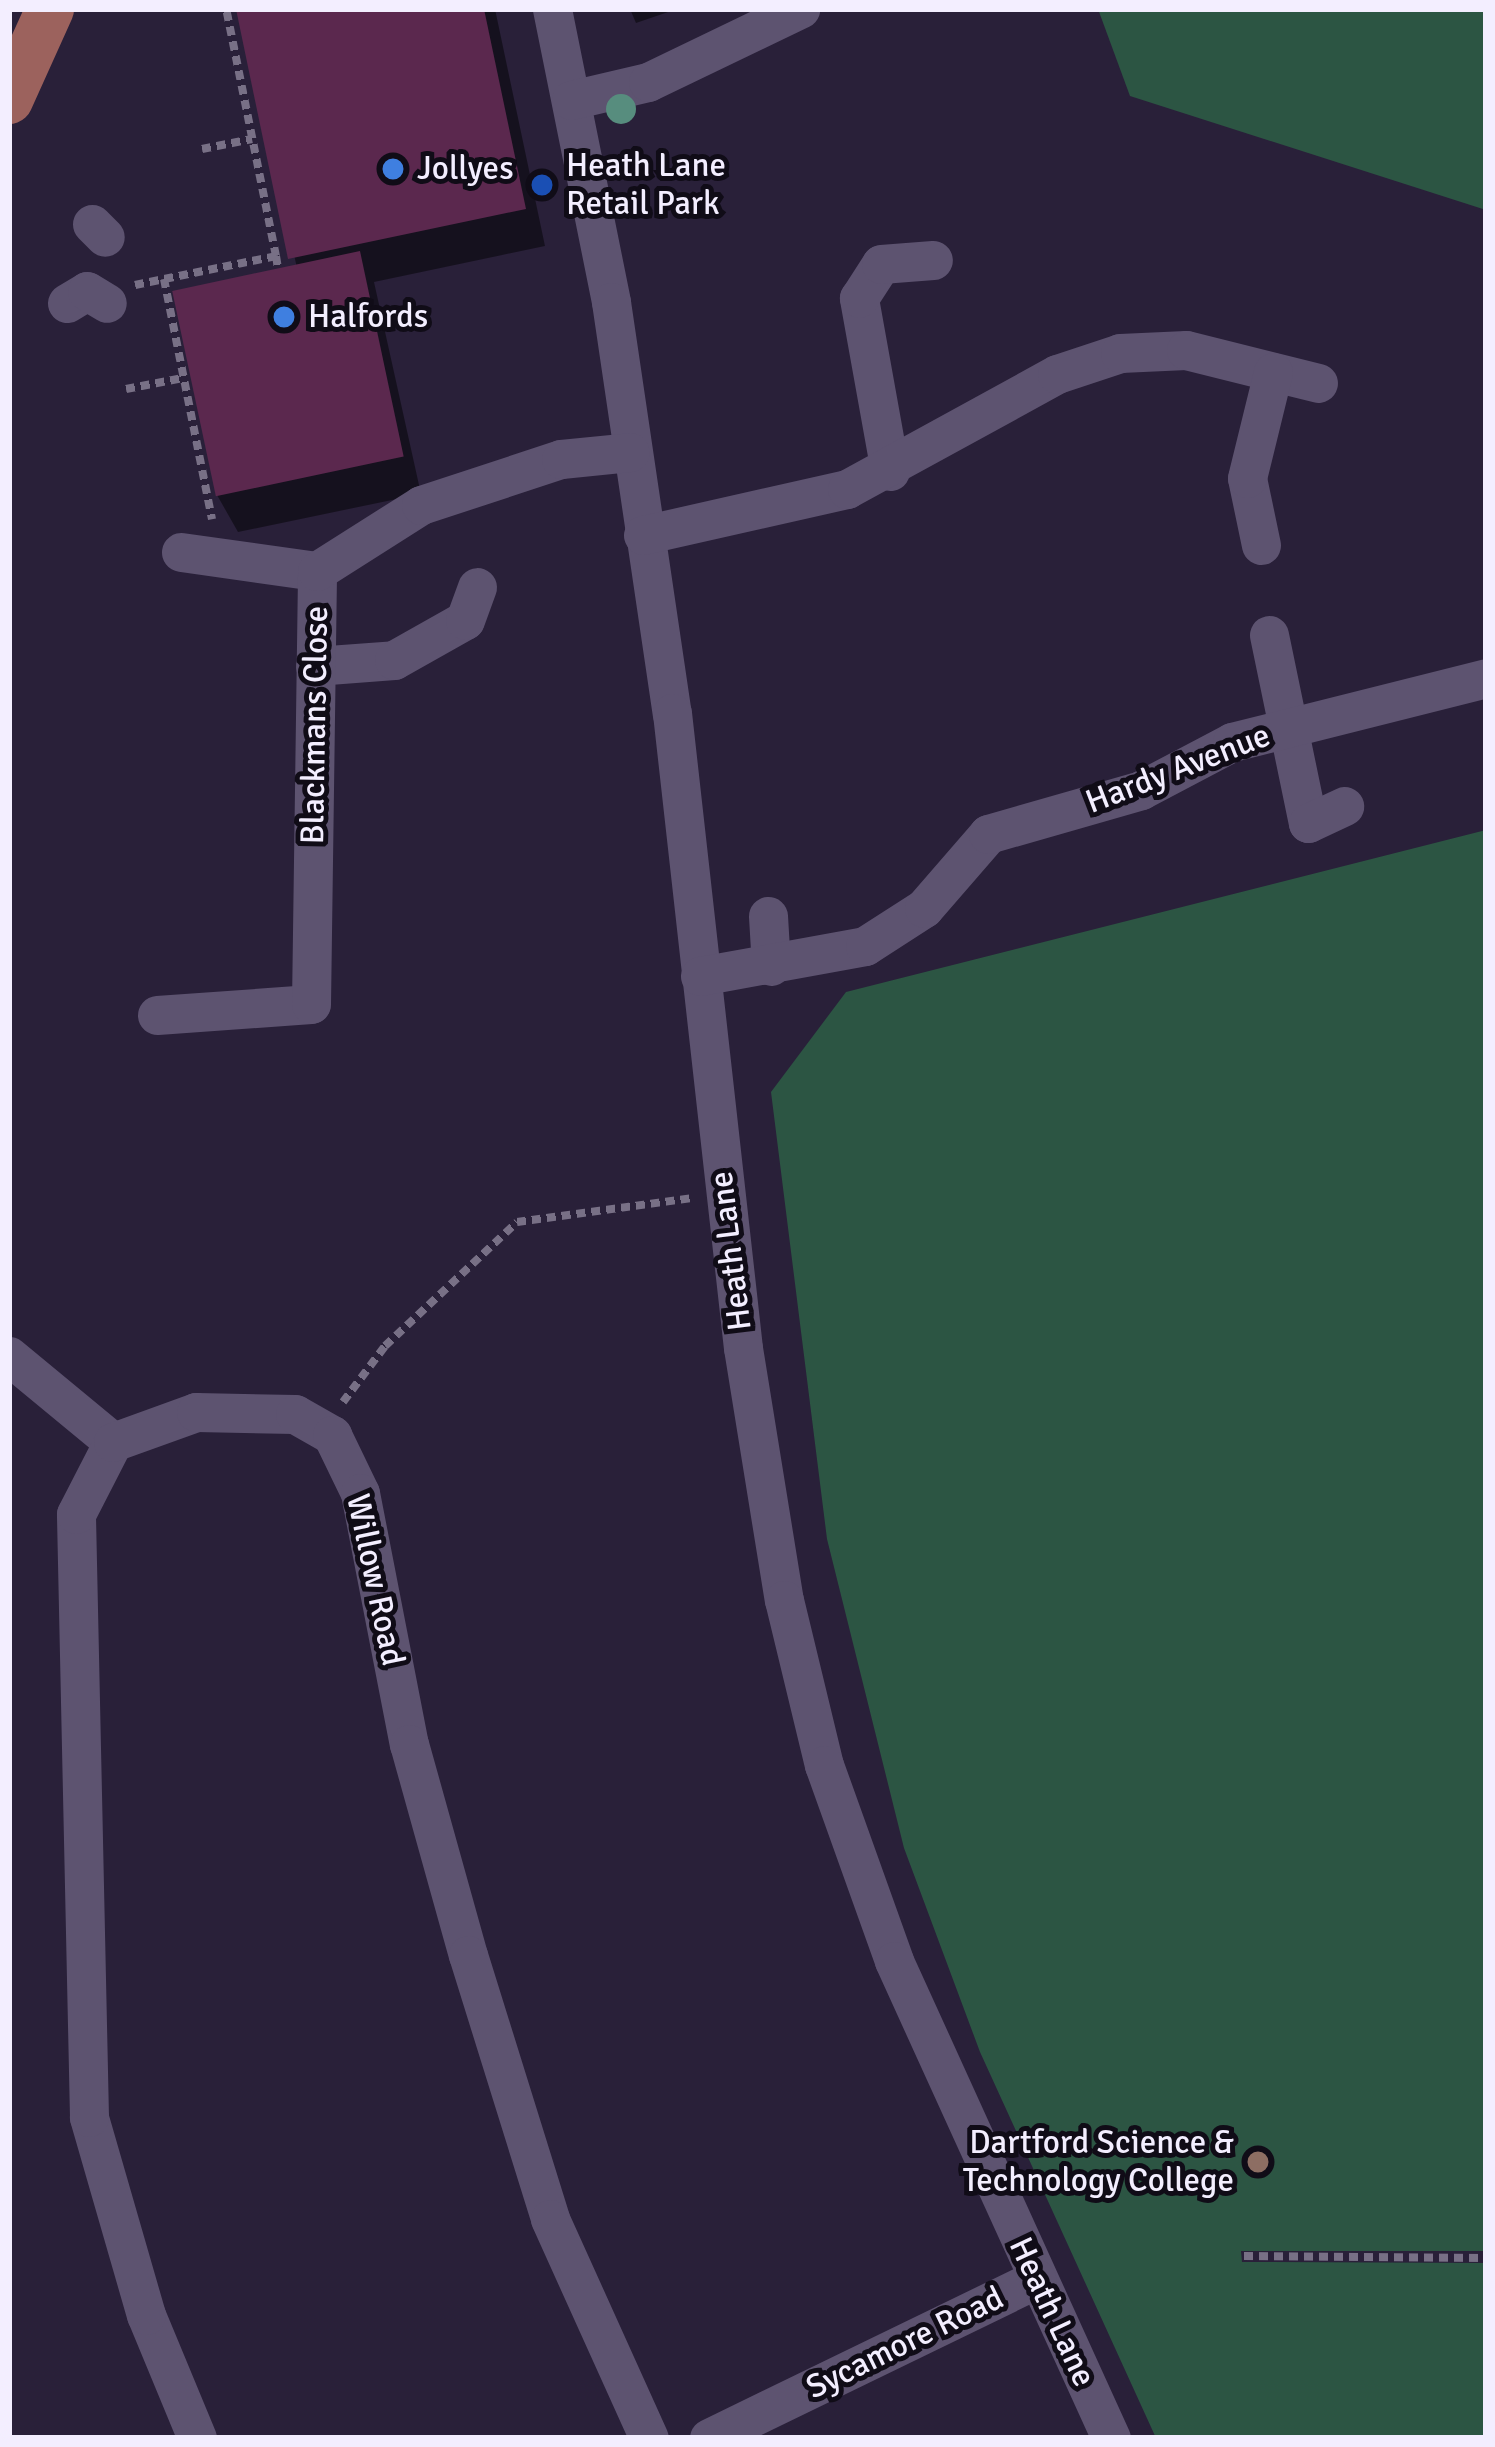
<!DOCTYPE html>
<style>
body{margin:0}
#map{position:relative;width:1495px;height:2447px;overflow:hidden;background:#292039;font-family:Signika,sans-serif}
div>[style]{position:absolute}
.green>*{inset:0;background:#2c5543}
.shadow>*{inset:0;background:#0007}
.building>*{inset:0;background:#5b284e;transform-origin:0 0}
.path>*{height:8px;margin-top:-4px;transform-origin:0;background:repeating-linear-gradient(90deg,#787086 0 9px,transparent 0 15px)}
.minor>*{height:39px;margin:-19.5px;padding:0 19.5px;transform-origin:19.5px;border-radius:19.5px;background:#5d5370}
.major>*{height:48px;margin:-24px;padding:0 24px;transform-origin:24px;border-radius:24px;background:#9c625d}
.trees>*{width:30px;height:30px;margin:-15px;border-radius:50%;background:#578d7e}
.dots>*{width:33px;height:33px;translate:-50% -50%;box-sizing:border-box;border:6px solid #100c17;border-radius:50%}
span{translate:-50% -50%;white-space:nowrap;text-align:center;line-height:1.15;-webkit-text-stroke:10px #100c17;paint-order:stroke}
.poi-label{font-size:33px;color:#f3eeff}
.left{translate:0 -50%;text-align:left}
.right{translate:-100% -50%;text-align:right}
.street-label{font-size:33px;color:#f3eeff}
.frame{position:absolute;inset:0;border:12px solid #f3eeff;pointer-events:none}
</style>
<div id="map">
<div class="green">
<i style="clip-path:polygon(1098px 9px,1486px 9px,1486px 210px,1130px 96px)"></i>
<i style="clip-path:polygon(1486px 830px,1486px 2251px,1241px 2251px,1242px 2262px,1486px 2263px,1486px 2438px,1156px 2438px,980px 2052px,904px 1848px,827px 1539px,771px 1092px,846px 992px)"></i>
</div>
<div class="shadow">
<i style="clip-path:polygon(239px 9px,495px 9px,545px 246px,374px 282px,421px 494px,238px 532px,217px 495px,297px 268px)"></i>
<i style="clip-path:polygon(630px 9px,677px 9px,636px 23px)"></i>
</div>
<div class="building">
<i style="clip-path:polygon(236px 9px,484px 9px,526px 209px,288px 259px)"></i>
<i style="left:360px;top:251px;width:210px;height:192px;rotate:78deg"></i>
</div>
<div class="path">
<i style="left:202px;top:149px;width:51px;rotate:-11.3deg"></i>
<i style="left:276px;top:256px;width:12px;rotate:81deg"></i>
<i style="left:164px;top:279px;width:245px;rotate:78.7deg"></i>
<i style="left:135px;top:285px;width:144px;rotate:-11.6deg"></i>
<i style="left:276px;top:256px;width:252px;rotate:-101.4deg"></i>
<i style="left:126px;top:389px;width:58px;rotate:-10.9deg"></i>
<i style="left:9px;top:541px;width:3px"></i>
<i style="left:343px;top:1402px;width:70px;rotate:-53.1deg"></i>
<i style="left:385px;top:1346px;width:181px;rotate:-43.2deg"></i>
<i style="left:517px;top:1222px;width:178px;rotate:-7.8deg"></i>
<i style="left:1244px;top:2256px;width:242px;rotate:0.5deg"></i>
</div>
<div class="minor">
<i style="left:552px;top:9px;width:299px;rotate:78.6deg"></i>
<i style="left:611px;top:302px;width:416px;rotate:81.6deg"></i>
<i style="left:672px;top:713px;width:639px;rotate:83.62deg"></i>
<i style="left:743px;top:1348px;width:255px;rotate:80.8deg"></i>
<i style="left:784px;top:1600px;width:170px;rotate:76.4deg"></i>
<i style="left:824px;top:1765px;width:208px;rotate:70.3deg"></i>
<i style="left:894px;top:1961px;width:524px;rotate:65.54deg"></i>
<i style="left:571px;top:100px;width:79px;rotate:-13.2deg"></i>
<i style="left:648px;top:82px;width:169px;rotate:-25.7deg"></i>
<i style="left:92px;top:224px;width:18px;rotate:45deg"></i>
<i style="left:67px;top:303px;width:23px;rotate:-31deg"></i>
<i style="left:87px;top:291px;width:23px;rotate:31deg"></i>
<i style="left:890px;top:471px;width:176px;rotate:-100.2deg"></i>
<i style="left:859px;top:298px;width:40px;rotate:-57.1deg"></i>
<i style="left:881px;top:264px;width:52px;rotate:-4.4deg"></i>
<i style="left:643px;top:535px;width:209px;rotate:-12.7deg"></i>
<i style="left:847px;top:489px;width:239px;rotate:-28.7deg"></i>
<i style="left:1057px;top:374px;width:66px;rotate:-18.4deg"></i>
<i style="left:1120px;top:353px;width:66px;rotate:-2.6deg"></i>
<i style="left:1186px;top:350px;width:136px;rotate:14deg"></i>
<i style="left:1261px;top:545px;width:68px;rotate:-101.8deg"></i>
<i style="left:1247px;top:478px;width:109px;rotate:-76.2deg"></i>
<i style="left:181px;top:552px;width:137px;rotate:8deg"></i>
<i style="left:1269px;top:635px;width:192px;rotate:78.3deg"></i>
<i style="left:1308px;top:823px;width:40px;rotate:-25deg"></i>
<i style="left:315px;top:666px;width:79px;rotate:-4.3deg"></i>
<i style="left:394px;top:660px;width:81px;rotate:-29.4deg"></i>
<i style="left:465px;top:620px;width:35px;rotate:-70deg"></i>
<i style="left:768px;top:916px;width:50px;rotate:86.6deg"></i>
<i style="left:700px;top:976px;width:168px;rotate:-10.3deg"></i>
<i style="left:865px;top:946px;width:70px;rotate:-32.8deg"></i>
<i style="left:924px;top:908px;width:98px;rotate:-49.1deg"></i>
<i style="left:988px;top:834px;width:159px;rotate:-16deg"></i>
<i style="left:1141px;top:790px;width:103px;rotate:-27.8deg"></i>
<i style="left:1232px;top:742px;width:262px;rotate:-14.1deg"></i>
<i style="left:157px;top:1015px;width:154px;rotate:-4.1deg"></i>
<i style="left:311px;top:1004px;width:433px;rotate:-89.2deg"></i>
<i style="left:317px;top:571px;width:123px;rotate:-32.4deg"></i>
<i style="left:421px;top:505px;width:147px;rotate:-18.2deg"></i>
<i style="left:561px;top:459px;width:69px;rotate:-5.8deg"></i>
<i style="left:9px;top:1356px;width:135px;rotate:39.6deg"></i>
<i style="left:197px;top:2438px;width:133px;rotate:-112.5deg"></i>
<i style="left:146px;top:2315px;width:206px;rotate:-106.1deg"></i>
<i style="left:89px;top:2117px;width:603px;rotate:-91.24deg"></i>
<i style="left:76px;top:1514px;width:81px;rotate:-62.8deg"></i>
<i style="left:113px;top:1442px;width:88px;rotate:-19.9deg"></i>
<i style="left:196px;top:1412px;width:99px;rotate:1.2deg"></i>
<i style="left:295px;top:1414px;width:43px;rotate:29.6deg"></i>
<i style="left:332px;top:1435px;width:64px;rotate:64.2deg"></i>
<i style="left:360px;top:1493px;width:256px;rotate:79deg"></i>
<i style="left:409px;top:1744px;width:219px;rotate:74.4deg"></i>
<i style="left:468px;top:1955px;width:276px;rotate:72.7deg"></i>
<i style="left:550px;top:2219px;width:240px;rotate:65.7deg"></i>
<i style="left:709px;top:2438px;width:364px;rotate:-25.9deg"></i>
</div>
<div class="major">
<i style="left:9px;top:100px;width:100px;rotate:-65.7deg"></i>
</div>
<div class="trees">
<i style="left:621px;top:109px"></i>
</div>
<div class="dots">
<i style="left:393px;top:169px;background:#3f7fe0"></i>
<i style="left:542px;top:185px;background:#1a4fb4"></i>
<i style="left:284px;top:317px;background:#3f7fe0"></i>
<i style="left:1258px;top:2162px;background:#8d6e63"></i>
</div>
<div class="poi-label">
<span class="left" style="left:566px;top:185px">Heath Lane<br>Retail Park</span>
<span class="left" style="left:417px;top:169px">Jollyes</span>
<span class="left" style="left:308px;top:317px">Halfords</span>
<span class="right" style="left:1234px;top:2162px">Dartford Science &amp;<br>Technology College</span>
</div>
<div class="street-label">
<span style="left:315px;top:725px;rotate:-89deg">Blackmans Close</span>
<span style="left:1178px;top:769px;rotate:-21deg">Hardy Avenue</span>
<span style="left:731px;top:1251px;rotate:-97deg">Heath Lane</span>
<span style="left:375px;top:1580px;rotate:78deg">Willow Road</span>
<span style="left:1052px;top:2312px;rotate:65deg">Heath Lane</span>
<span style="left:905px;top:2343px;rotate:-26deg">Sycamore Road</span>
</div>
<div class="frame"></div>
</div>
